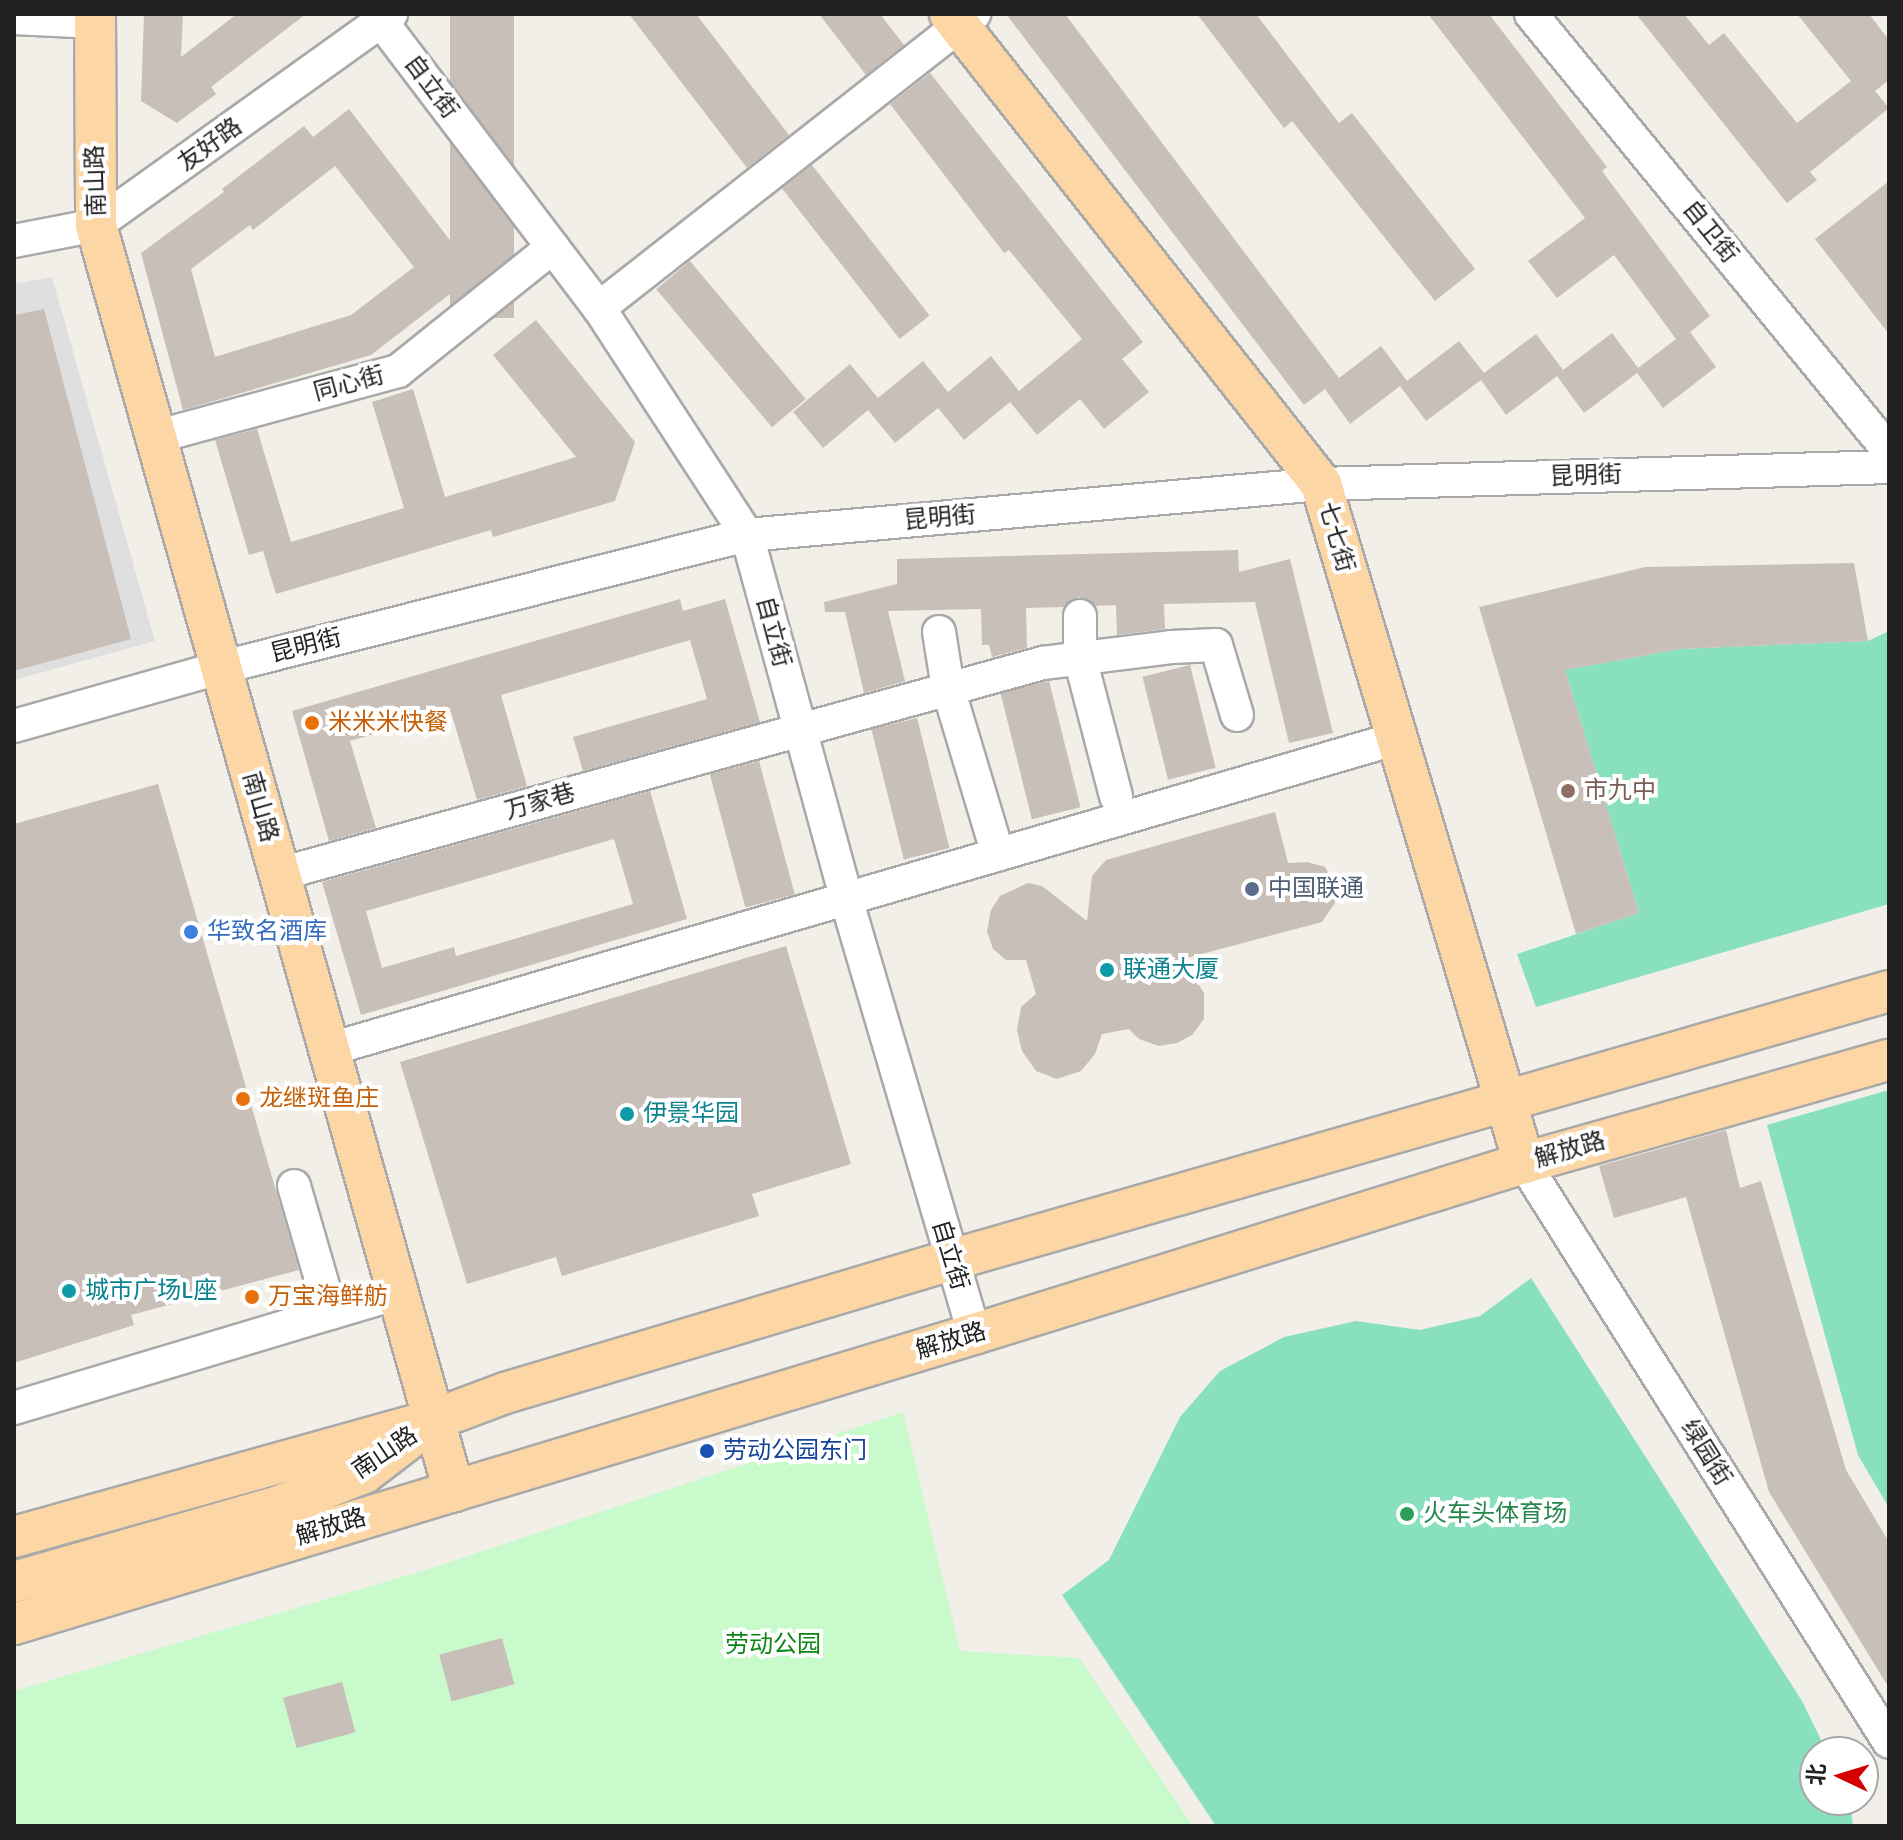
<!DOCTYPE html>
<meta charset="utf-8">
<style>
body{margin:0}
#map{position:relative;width:1903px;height:1840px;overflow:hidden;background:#f2efe9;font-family:Signika,"Noto Sans SC",sans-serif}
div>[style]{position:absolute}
.residential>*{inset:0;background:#e0dfdf}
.park>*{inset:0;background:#c8facc}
.pitch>*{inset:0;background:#88e0be}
.building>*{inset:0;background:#c7bfb8;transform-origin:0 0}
.roads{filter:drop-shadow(2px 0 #a9a9a9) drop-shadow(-2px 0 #a9a9a9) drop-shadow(0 2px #a9a9a9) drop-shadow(0 -2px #a9a9a9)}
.minor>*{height:32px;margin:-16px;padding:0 16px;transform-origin:16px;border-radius:16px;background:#fff}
.major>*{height:40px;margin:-20px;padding:0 20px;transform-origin:20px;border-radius:20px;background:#fcd6a4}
.dots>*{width:22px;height:22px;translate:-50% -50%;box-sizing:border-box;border:4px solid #fff;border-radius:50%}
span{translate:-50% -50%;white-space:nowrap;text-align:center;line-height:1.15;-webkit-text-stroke:8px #fff;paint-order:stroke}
.street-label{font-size:24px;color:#222}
.food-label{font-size:24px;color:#c56008}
.left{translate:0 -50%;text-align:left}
.education-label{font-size:24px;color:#785e54}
.service-label{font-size:24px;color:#4e5e75}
.shop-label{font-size:24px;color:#366cbe}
.culture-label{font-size:24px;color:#0d838f}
.transit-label{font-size:24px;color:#164399}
.leisure-label{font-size:24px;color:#27864d}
.park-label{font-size:24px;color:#0c8416}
.frame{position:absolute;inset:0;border:16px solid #222;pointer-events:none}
.north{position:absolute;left:1799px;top:1736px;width:80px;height:80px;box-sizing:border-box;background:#fff;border:2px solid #a7a7a7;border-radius:50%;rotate:274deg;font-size:22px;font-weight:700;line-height:32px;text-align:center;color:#222}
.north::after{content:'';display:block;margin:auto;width:28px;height:36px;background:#d40000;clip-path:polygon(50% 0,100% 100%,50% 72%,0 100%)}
</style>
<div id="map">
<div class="residential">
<i style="clip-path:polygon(52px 277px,155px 641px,14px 680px,14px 284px)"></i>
</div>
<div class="park">
<i style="clip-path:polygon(903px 1412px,960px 1651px,1079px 1658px,1193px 1826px,14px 1826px,14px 1691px,422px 1571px)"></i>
</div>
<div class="pitch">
<i style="clip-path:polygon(1889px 631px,1889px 904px,1536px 1007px,1517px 954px,1639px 913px,1565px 670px,1680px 649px,1868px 641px)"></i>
<i style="clip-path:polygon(1889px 1090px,1889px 1508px,1858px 1455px,1767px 1125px)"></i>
<i style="clip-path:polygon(1531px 1278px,1802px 1701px,1827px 1752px,1815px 1752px,1815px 1800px,1850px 1800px,1853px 1826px,1216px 1826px,1062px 1595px,1109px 1560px,1180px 1417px,1220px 1371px,1284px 1337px,1356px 1321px,1420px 1330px,1480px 1316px)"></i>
</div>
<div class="building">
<i style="clip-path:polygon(144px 14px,183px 14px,181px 57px,237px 14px,306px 14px,211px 87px,216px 94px,177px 123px,141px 101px)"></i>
<i style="left:450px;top:14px;width:64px;height:304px"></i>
<i style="clip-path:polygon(629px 14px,696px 14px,789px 135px,747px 168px)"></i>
<i style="clip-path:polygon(819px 14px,880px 14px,904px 45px,866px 75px)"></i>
<i style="clip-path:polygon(1006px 14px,1065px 14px,1339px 378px,1381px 346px,1407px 381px,1459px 341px,1484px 373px,1536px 334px,1563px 370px,1612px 333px,1638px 368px,1676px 339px,1614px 255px,1557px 298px,1528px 261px,1585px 218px,1428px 14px,1489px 14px,1607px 167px,1602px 171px,1710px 316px,1690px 332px,1716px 367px,1663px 408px,1637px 373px,1584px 413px,1557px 376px,1506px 415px,1481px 380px,1426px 421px,1400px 386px,1350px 424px,1325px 389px,1304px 405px)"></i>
<i style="clip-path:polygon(1197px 14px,1256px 14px,1339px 123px,1352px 113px,1475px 269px,1435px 301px,1292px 121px,1284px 128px)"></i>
<i style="clip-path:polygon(1636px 14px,1684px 14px,1709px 45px,1724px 33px,1797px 123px,1851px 81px,1797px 14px,1869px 14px,1889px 40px,1889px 80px,1875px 91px,1889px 108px,1810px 172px,1817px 180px,1787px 203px)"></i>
<i style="clip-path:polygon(930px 73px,1143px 342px,1122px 359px,1149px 392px,1104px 429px,1080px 399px,1037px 435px,1010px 402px,964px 440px,938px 408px,895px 443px,868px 410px,823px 448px,793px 412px,850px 364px,878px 398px,923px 361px,948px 392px,991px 356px,1019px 391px,1082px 339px,1009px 250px,1004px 253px,890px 104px)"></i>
<i style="clip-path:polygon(evenodd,349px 109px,476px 274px,371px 355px,183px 410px,141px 253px,224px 192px,222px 189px,304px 126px,313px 137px,349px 109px,335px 166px,414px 267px,351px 315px,215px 357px,191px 269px,250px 225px,253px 230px,335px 166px)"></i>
<i style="left:812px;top:165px;width:191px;height:38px;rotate:52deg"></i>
<i style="clip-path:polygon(1889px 181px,1889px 334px,1815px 239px)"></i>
<i style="left:690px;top:261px;width:180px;height:44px;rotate:50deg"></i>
<i style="clip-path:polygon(44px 309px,131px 639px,14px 671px,14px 315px)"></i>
<i style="clip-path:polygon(536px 320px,635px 442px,615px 501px,493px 537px,491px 530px,276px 594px,263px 551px,249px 555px,215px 440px,257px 429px,291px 542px,404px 508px,372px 402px,413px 389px,445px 497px,576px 457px,493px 355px)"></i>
<i style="clip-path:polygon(1238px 550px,1239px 572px,1290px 559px,1333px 733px,1289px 743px,1255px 602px,1164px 604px,1165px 629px,1117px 635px,1116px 605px,1096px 606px,1079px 597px,1064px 607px,1026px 608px,1027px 648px,992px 657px,989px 645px,982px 645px,981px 609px,888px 611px,905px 681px,864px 693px,845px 612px,825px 612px,824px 602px,897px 584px,897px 559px)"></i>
<i style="clip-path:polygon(1854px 563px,1868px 641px,1680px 649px,1565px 670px,1639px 913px,1576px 934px,1479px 607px,1645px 567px)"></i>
<i style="clip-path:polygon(680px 599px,683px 611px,725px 599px,760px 722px,583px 771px,573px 737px,707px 699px,690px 640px,501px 695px,527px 786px,477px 800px,451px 712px,350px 741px,376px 828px,329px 841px,292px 711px)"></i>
<i style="left:1190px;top:665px;width:106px;height:49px;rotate:76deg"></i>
<i style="left:1049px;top:681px;width:130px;height:50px;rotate:76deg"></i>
<i style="left:917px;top:718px;width:134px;height:47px;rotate:76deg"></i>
<i style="left:759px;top:761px;width:138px;height:51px;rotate:75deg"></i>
<i style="clip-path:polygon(158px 784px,299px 1270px,131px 1315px,134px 1325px,14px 1363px,14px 824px)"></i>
<i style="clip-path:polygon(evenodd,650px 791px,687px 919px,361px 1015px,322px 882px,650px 791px,614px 839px,633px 904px,456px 956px,454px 947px,382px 968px,366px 911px,614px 839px)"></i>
<i style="clip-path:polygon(1275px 812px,1288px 863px,1307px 862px,1325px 867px,1334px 883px,1335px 903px,1322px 922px,1183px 959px,1204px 993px,1204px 1019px,1192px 1035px,1177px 1043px,1159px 1046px,1139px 1039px,1129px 1029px,1102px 1034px,1095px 1054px,1081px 1071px,1057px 1079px,1036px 1071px,1022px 1051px,1017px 1030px,1021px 1007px,1036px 994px,1026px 960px,1006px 960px,993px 949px,987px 931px,991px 910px,1000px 896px,1028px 883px,1042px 886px,1087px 921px,1092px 876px,1106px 860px)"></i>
<i style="clip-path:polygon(786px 946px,851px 1164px,752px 1194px,759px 1216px,562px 1276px,556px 1257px,467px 1284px,400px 1062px)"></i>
<i style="clip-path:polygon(1726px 1130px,1740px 1188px,1761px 1181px,1846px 1470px,1889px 1542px,1889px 1688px,1769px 1492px,1686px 1197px,1614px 1218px,1599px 1166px)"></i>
<i style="left:502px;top:1638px;width:48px;height:65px;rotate:75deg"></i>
<i style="left:342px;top:1682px;width:52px;height:61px;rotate:75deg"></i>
</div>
<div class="roads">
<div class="minor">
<i style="left:1531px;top:14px;width:565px;rotate:50.67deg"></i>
<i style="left:14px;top:18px;width:81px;rotate:2.8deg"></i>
<i style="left:381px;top:21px;width:360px;rotate:52.8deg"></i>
<i style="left:599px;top:308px;width:271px;rotate:56.9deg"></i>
<i style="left:747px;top:535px;width:376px;rotate:74.7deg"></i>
<i style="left:846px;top:898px;width:454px;rotate:73.6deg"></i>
<i style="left:14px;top:241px;width:84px;rotate:-11deg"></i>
<i style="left:96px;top:225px;width:363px;rotate:-35.6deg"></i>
<i style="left:599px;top:308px;width:477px;rotate:-38.1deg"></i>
<i style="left:155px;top:437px;width:252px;rotate:-15.2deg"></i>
<i style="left:398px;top:371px;width:198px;rotate:-38.7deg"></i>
<i style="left:1080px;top:616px;width:42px;rotate:90deg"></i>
<i style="left:1080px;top:658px;width:143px;rotate:75.4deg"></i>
<i style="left:939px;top:632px;width:57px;rotate:80.9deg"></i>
<i style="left:948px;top:688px;width:174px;rotate:73.3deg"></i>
<i style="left:14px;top:726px;width:213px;rotate:-15.8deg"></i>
<i style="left:219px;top:668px;width:544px;rotate:-14.14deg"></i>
<i style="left:747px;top:535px;width:576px;rotate:-5.08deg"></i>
<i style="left:1321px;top:484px;width:568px;rotate:-1.71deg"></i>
<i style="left:280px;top:874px;width:792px;rotate:-15.46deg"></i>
<i style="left:1043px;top:663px;width:129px;rotate:-7.1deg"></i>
<i style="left:1171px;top:647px;width:45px;rotate:-2.5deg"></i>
<i style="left:1216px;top:645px;width:73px;rotate:73.3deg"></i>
<i style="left:327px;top:1050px;width:1112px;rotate:-16.24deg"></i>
<i style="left:1524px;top:1163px;width:684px;rotate:57.77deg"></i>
<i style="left:294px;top:1186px;width:132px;rotate:73.8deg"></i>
<i style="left:331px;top:1313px;width:70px;rotate:-16.6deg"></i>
<i style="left:14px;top:1408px;width:331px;rotate:-16.7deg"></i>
</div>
<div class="major">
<i style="left:95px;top:14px;width:211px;rotate:89.7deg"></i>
<i style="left:96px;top:225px;width:1316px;rotate:74.21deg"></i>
<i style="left:950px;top:14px;width:599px;rotate:51.71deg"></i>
<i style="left:1321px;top:484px;width:709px;rotate:73.35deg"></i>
<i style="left:14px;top:1537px;width:435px;rotate:-15.6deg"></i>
<i style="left:433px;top:1420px;width:77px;rotate:-20.6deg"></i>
<i style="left:505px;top:1393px;width:465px;rotate:-16.6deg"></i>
<i style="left:951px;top:1260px;width:976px;rotate:-16deg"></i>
<i style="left:14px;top:1582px;width:276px;rotate:-16deg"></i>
<i style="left:279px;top:1506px;width:91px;rotate:-21.2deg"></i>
<i style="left:364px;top:1473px;width:69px;rotate:-37.4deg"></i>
<i style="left:14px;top:1624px;width:1003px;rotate:-16.81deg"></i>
<i style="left:974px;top:1334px;width:576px;rotate:-17.27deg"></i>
<i style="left:1524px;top:1163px;width:379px;rotate:-15.8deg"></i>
</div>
</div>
<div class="dots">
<i style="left:312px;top:723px;background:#e8710a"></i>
<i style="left:1568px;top:791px;background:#8d6e63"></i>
<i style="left:1252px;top:889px;background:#5c6f8a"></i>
<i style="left:191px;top:932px;background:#3f7fe0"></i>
<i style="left:1107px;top:970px;background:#0f9aa8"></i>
<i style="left:243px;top:1099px;background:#e8710a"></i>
<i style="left:627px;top:1114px;background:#0f9aa8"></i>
<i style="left:69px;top:1291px;background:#0f9aa8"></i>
<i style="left:252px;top:1297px;background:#e8710a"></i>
<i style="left:707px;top:1451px;background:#1a4fb4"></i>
<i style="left:1407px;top:1514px;background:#2e9e5b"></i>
</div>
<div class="street-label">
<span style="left:431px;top:87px;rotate:53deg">自立街</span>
<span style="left:210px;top:145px;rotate:-36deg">友好路</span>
<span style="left:96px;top:181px;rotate:-92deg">南山路</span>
<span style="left:1710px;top:232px;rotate:51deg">自卫街</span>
<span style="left:349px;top:384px;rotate:-15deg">同心街</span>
<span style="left:1586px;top:476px;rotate:-2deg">昆明街</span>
<span style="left:940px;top:518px;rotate:-5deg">昆明街</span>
<span style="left:1336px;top:537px;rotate:74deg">七七街</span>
<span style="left:773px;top:632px;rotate:75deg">自立街</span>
<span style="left:306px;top:646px;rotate:-14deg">昆明街</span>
<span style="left:540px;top:802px;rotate:-16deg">万家巷</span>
<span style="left:260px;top:807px;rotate:74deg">南山路</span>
<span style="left:1570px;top:1150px;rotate:-16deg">解放路</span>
<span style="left:950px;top:1255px;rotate:73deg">自立街</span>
<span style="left:951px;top:1341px;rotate:-17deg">解放路</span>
<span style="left:385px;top:1453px;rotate:-34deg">南山路</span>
<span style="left:1706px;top:1453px;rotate:58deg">绿园街</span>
<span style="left:331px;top:1527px;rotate:-17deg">解放路</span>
</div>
<div class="food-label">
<span class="left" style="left:328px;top:723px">米米米快餐</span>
<span class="left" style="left:259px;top:1099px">龙继斑鱼庄</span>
<span class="left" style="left:268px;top:1297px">万宝海鲜舫</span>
</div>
<div class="education-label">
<span class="left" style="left:1584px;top:791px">市九中</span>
</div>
<div class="service-label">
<span class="left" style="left:1268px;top:889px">中国联通</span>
</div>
<div class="shop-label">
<span class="left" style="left:207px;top:932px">华致名酒库</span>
</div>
<div class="culture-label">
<span class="left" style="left:1123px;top:970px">联通大厦</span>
<span class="left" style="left:643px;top:1114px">伊景华园</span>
<span class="left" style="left:85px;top:1291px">城市广场L座</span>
</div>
<div class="transit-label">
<span class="left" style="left:723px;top:1451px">劳动公园东门</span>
</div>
<div class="leisure-label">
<span class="left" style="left:1423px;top:1514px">火车头体育场</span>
</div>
<div class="park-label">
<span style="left:773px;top:1645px">劳动公园</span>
</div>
<div class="frame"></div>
<div class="north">北</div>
</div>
